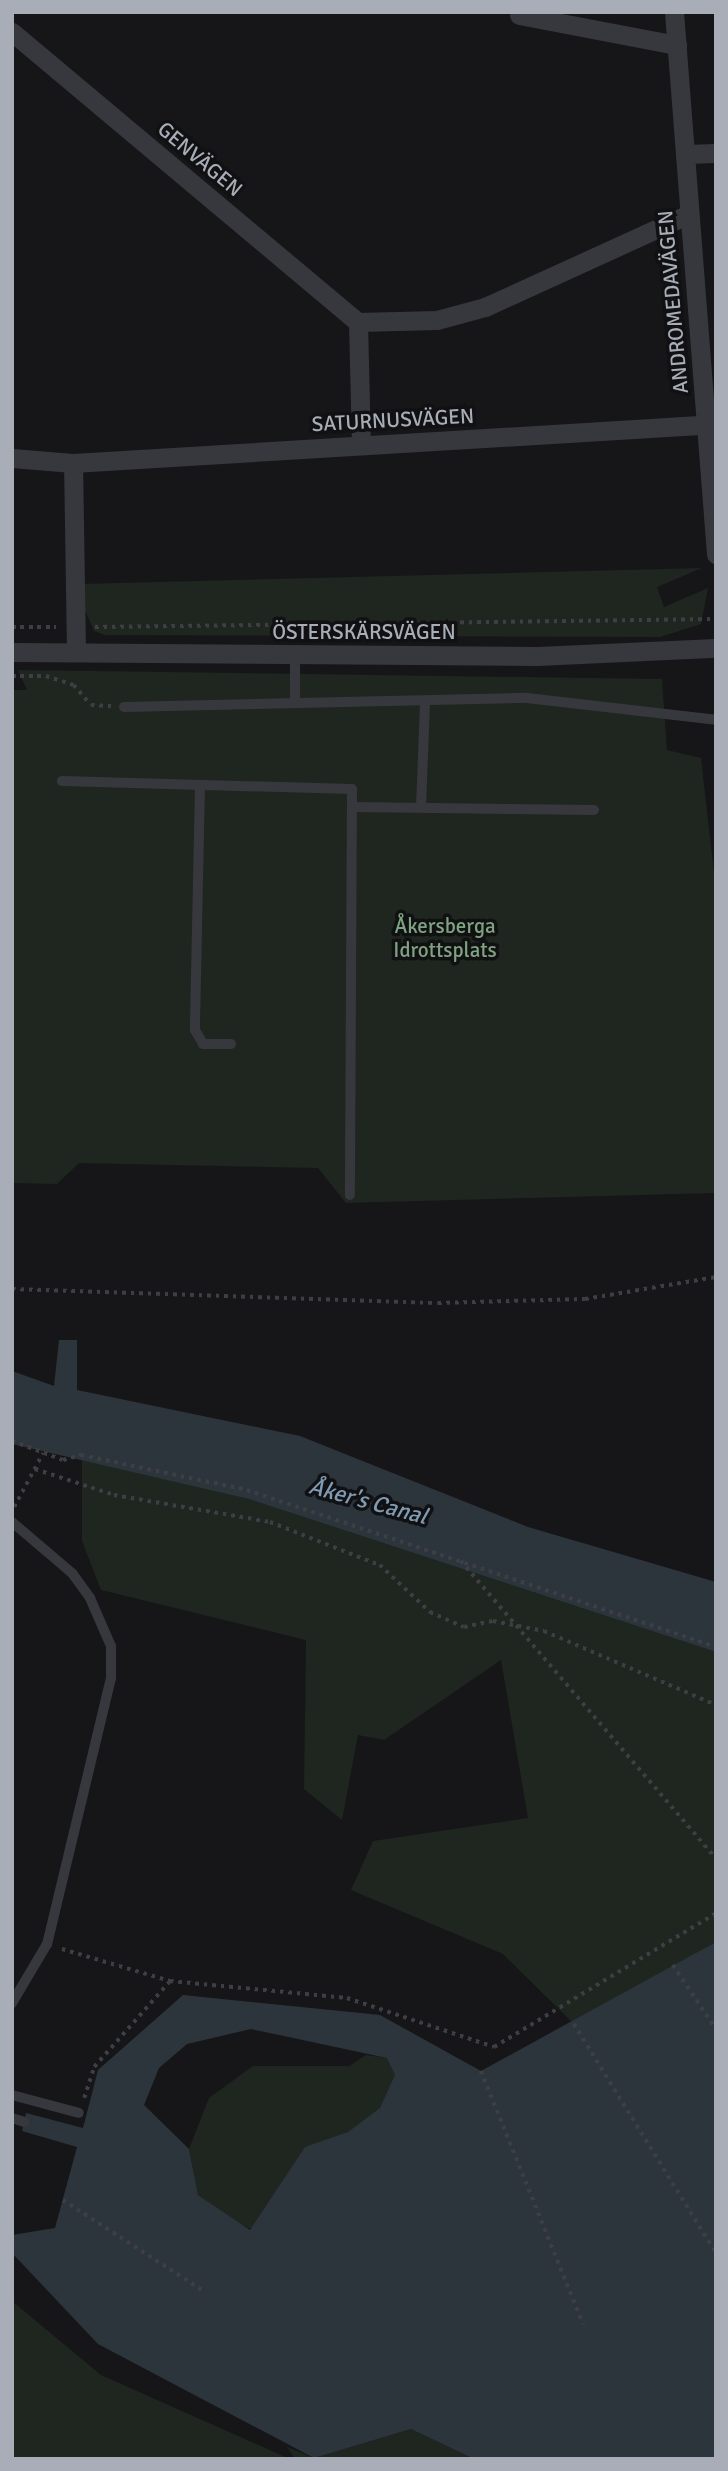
<!DOCTYPE html>
<meta charset="utf-8">
<style>
body{margin:0}
#map{position:relative;width:728px;height:2471px;overflow:hidden;background:#161618;font-family:Signika,sans-serif}
div>[style]{position:absolute}
.green>*{inset:0;background:#1e261f}
.water>*{inset:0;background:#2c353c}
.path>*{height:3.5px;margin-top:-1.75px;transform-origin:0;background:repeating-linear-gradient(90deg,#3d3f44 0 3.5px,transparent 0 8.5px)}
.lane>*{height:10px;margin:-5px;padding:0 5px;transform-origin:5px;border-radius:5px;background:#37383d}
.street>*{height:19px;margin:-9.5px;padding:0 9.5px;transform-origin:9.5px;border-radius:9.5px;background:#37383d}
.path-bridge>*{height:3.5px;margin-top:-1.75px;transform-origin:0;background:repeating-linear-gradient(90deg,#3d3f44 0 3.5px,transparent 0 8.5px)}
span{translate:-50% -50%;white-space:nowrap;text-align:center;line-height:1.15;-webkit-text-stroke:7px #111113;paint-order:stroke}
.street-label{font-size:21px;color:#a8adb8}
.park-label{font-size:21px;color:#7fa381}
.water-label{font-size:23px;color:#7f9bb3;font-style:italic}
.frame{position:absolute;inset:0;border:14px solid #a8adb8;pointer-events:none}
</style>
<div id="map">
<div class="green">
<i style="clip-path:polygon(702px 568px,657px 587px,664px 607px,708px 588px,701px 624px,660px 637px,105px 635px,94px 631px,84px 608px,82px 584px)"></i>
<i style="clip-path:polygon(18px 670px,662px 679px,667px 750px,701px 758px,716px 890px,716px 1193px,346px 1203px,318px 1168px,79px 1163px,57px 1184px,12px 1183px,12px 690px,27px 690px)"></i>
<i style="clip-path:polygon(82px 1458px,249px 1499px,716px 1652px,716px 1942px,574px 2024px,503px 1954px,351px 1890px,373px 1841px,528px 1818px,501px 1660px,384px 1740px,358px 1735px,342px 1820px,304px 1789px,306px 1640px,101px 1590px,82px 1541px)"></i>
<i style="clip-path:polygon(366px 2055px,387px 2058px,407px 2073px,323px 2261px,240px 2224px,198px 2195px,189px 2149px,209px 2098px,253px 2066px,349px 2066px)"></i>
<i style="clip-path:polygon(12px 2301px,101px 2375px,290px 2459px,12px 2459px)"></i>
<i style="clip-path:polygon(411px 2429px,474px 2459px,295px 2459px,287px 2447px,314px 2458px)"></i>
</div>
<div class="water">
<i style="clip-path:polygon(59px 1340px,77px 1340px,77px 1390px,300px 1436px,528px 1527px,716px 1582px,716px 1652px,249px 1499px,12px 1444px,12px 1371px,54px 1386px)"></i>
<i style="clip-path:polygon(evenodd,716px 1942px,716px 2459px,474px 2459px,411px 2429px,314px 2458px,98px 2344px,12px 2253px,12px 2235px,55px 2228px,77px 2147px,22px 2131px,26px 2113px,83px 2128px,98px 2070px,183px 1995px,380px 2015px,481px 2071px,716px 1942px,251px 2029px,387px 2058px,395px 2075px,380px 2108px,348px 2132px,305px 2147px,250px 2230px,198px 2195px,189px 2149px,144px 2105px,159px 2068px,187px 2044px,251px 2029px)"></i>
</div>
<div class="path">
<i style="left:12px;top:627px;width:44px"></i>
<i style="left:95px;top:627px;width:621px;rotate:-0.74deg"></i>
<i style="left:12px;top:676px;width:34px"></i>
<i style="left:46px;top:676px;width:29px;rotate:18deg"></i>
<i style="left:74px;top:685px;width:26px;rotate:50deg"></i>
<i style="left:91px;top:705px;width:20px;rotate:3deg"></i>
<i style="left:12px;top:1289px;width:426px;rotate:1.9deg"></i>
<i style="left:438px;top:1303px;width:147px;rotate:-1.6deg"></i>
<i style="left:585px;top:1299px;width:133px;rotate:-9.5deg"></i>
<i style="left:12px;top:1441px;width:54px;rotate:20.4deg"></i>
<i style="left:63px;top:1460px;width:19px;rotate:-16deg"></i>
<i style="left:81px;top:1455px;width:170px;rotate:11.9deg"></i>
<i style="left:247px;top:1490px;width:495px;rotate:18.5deg"></i>
<i style="left:35px;top:1469px;width:83px;rotate:18.2deg"></i>
<i style="left:114px;top:1495px;width:158px;rotate:9.8deg"></i>
<i style="left:270px;top:1522px;width:118px;rotate:21.4deg"></i>
<i style="left:380px;top:1565px;width:69px;rotate:43.2deg"></i>
<i style="left:430px;top:1612px;width:37px;rotate:24deg"></i>
<i style="left:464px;top:1627px;width:30px;rotate:-12deg"></i>
<i style="left:493px;top:1621px;width:52px;rotate:11.1deg"></i>
<i style="left:544px;top:1631px;width:187px;rotate:23.3deg"></i>
<i style="left:14px;top:1507px;width:61px;rotate:-61.8deg"></i>
<i style="left:62px;top:1949px;width:113px;rotate:16.5deg"></i>
<i style="left:170px;top:1981px;width:178px;rotate:5.5deg"></i>
<i style="left:347px;top:1998px;width:155px;rotate:18.4deg"></i>
<i style="left:494px;top:2047px;width:259px;rotate:-31.1deg"></i>
<i style="left:673px;top:1965px;width:77px;rotate:56.1deg"></i>
<i style="left:574px;top:2024px;width:269px;rotate:58.2deg"></i>
<i style="left:481px;top:2071px;width:273px;rotate:68deg"></i>
<i style="left:84px;top:2098px;width:33px;rotate:-72deg"></i>
<i style="left:94px;top:2067px;width:115px;rotate:-48.5deg"></i>
<i style="left:63px;top:2200px;width:169px;rotate:32.9deg"></i>
</div>
<div class="lane">
<i style="left:295px;top:703px;width:48px;rotate:-90deg"></i>
<i style="left:124px;top:707px;width:403px;rotate:-1.3deg"></i>
<i style="left:527px;top:698px;width:190px;rotate:6.6deg"></i>
<i style="left:62px;top:781px;width:290px;rotate:1.6deg"></i>
<i style="left:352px;top:789px;width:406px;rotate:90.3deg"></i>
<i style="left:200px;top:785px;width:245px;rotate:91.2deg"></i>
<i style="left:195px;top:1030px;width:16px;rotate:60deg"></i>
<i style="left:203px;top:1044px;width:28px"></i>
<i style="left:352px;top:807px;width:242px;rotate:0.7deg"></i>
<i style="left:421px;top:807px;width:106px;rotate:-87.8deg"></i>
<i style="left:12px;top:1522px;width:79px;rotate:40.4deg"></i>
<i style="left:72px;top:1573px;width:31px;rotate:54deg"></i>
<i style="left:90px;top:1598px;width:52px;rotate:66.4deg"></i>
<i style="left:111px;top:1646px;width:32px;rotate:90deg"></i>
<i style="left:111px;top:1678px;width:274px;rotate:103.5deg"></i>
<i style="left:47px;top:1944px;width:69px;rotate:120.7deg"></i>
<i style="left:12px;top:2095px;width:69px;rotate:15deg"></i>
<i style="left:12px;top:2118px;width:13px;rotate:18deg"></i>
</div>
<div class="street">
<i style="left:674px;top:12px;width:544px;rotate:85.57deg"></i>
<i style="left:519px;top:15px;width:161px;rotate:10.8deg"></i>
<i style="left:12px;top:32px;width:451px;rotate:40deg"></i>
<i style="left:358px;top:322px;width:123px;rotate:88.6deg"></i>
<i style="left:685px;top:154px;width:31px;rotate:-2deg"></i>
<i style="left:358px;top:322px;width:79px;rotate:-1.5deg"></i>
<i style="left:437px;top:320px;width:50px;rotate:-15.2deg"></i>
<i style="left:485px;top:307px;width:222px;rotate:-24.5deg"></i>
<i style="left:12px;top:458px;width:61px;rotate:4.7deg"></i>
<i style="left:76px;top:651px;width:188px;rotate:-90.9deg"></i>
<i style="left:73px;top:463px;width:644px;rotate:-3.47deg"></i>
<i style="left:12px;top:652px;width:525px;rotate:0.44deg"></i>
<i style="left:537px;top:656px;width:179px;rotate:-2.6deg"></i>
</div>
<div class="path-bridge">
<i style="left:461px;top:1561px;width:392px;rotate:49.4deg"></i>
</div>
<div class="street-label">
<span style="left:200px;top:159px;rotate:40deg">GENVÄGEN</span>
<span style="left:673px;top:302px;rotate:-95deg">ANDROMEDAVÄGEN</span>
<span style="left:393px;top:420px;rotate:-3deg">SATURNUSVÄGEN</span>
<span style="left:364px;top:632px">ÖSTERSKÄRSVÄGEN</span>
</div>
<div class="park-label">
<span style="left:445px;top:938px">Åkersberga<br>Idrottsplats</span>
</div>
<div class="water-label">
<span style="left:368px;top:1502px;rotate:15deg">Åker's Canal</span>
</div>
<div class="frame"></div>
</div>
